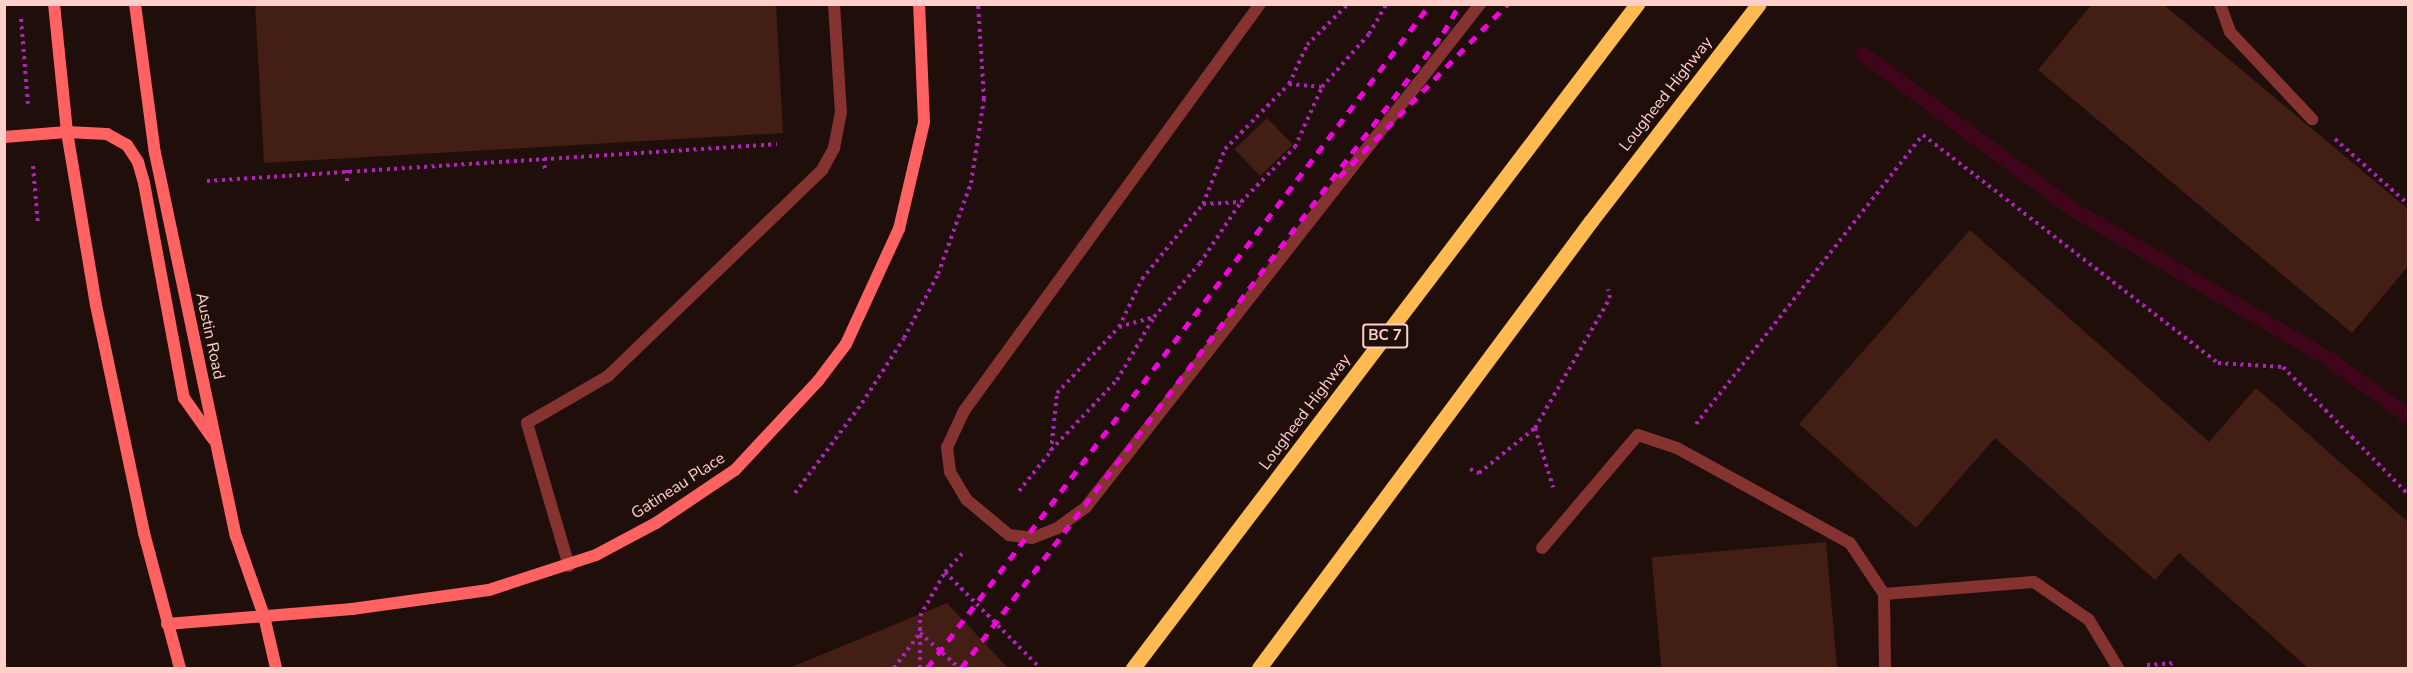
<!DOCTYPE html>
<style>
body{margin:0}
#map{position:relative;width:2413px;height:673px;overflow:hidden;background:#200e0b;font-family:"Nunito Sans",sans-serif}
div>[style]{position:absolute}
.stream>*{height:15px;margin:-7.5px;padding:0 7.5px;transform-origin:7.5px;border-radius:7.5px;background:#3f051b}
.building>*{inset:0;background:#431e15;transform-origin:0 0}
.path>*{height:4px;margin-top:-2px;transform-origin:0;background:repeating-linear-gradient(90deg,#af22bb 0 3px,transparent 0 7.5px)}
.lane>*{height:12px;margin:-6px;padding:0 6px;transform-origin:6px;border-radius:6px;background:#843331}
.street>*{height:12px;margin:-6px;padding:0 6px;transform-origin:6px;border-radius:6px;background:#843331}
.secondary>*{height:12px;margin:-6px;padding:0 6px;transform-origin:6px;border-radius:6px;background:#ff6261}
.primary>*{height:15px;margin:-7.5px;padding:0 7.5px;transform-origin:7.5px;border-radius:7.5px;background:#ffbb51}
.rail>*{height:4.5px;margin-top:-2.25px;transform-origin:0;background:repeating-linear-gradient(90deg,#f500e0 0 9px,transparent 0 17px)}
span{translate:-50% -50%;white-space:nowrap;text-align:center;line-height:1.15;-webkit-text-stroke:5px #200e0b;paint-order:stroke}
.shield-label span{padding:2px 4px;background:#200e0b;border:2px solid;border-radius:4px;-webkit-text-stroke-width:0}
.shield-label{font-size:15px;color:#ffcfca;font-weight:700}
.street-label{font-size:16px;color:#ffcfca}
.frame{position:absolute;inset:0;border:6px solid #ffcfca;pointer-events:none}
</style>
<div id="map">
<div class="stream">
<i style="left:1863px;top:54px;width:259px;rotate:36.5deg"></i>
<i style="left:2071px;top:208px;width:299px;rotate:30.3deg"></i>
<i style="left:2329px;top:359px;width:97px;rotate:35.8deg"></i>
</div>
<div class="building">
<i style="clip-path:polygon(255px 4px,776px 4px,783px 133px,264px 163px)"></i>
<i style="clip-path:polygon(2092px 4px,2163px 4px,2409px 210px,2409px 265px,2352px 333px,2038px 70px)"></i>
<i style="left:1267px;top:118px;width:37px;height:45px;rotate:46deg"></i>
<i style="clip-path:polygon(1970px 230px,2209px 442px,2256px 388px,2409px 523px,2409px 669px,2309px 669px,2179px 553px,2155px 580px,1995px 438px,1916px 528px,1799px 424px)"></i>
<i style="left:1826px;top:542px;width:127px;height:175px;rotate:85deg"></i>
<i style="clip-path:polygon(947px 603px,1009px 669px,794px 669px,794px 666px)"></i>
</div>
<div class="path">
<i style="left:21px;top:19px;width:85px;rotate:85.3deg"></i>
<i style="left:1289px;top:84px;width:33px;rotate:5deg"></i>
<i style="left:2335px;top:139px;width:98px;rotate:41.7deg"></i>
<i style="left:544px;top:158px;width:15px;rotate:86deg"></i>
<i style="left:33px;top:166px;width:59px;rotate:85.2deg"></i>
<i style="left:347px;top:170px;width:14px;rotate:90deg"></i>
<i style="left:207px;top:181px;width:571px;rotate:-3.71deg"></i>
<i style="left:1203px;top:204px;width:38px;rotate:-3deg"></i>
<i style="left:1119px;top:327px;width:35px;rotate:-16deg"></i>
<i style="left:1696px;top:424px;width:367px;rotate:-51.9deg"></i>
<i style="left:1923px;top:135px;width:373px;rotate:37.7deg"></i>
<i style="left:2218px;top:363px;width:65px;rotate:3.5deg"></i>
<i style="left:2283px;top:367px;width:178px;rotate:45.5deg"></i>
<i style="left:1535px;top:428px;width:150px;rotate:-60deg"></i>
<i style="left:1610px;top:298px;width:9px;rotate:-103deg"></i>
<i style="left:1051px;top:450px;width:96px;rotate:-46.7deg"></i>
<i style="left:1117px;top:380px;width:73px;rotate:-59.6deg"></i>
<i style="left:1154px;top:317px;width:71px;rotate:-49.6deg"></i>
<i style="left:1200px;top:263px;width:73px;rotate:-56.1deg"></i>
<i style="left:1241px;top:202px;width:77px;rotate:-45.5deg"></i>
<i style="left:1295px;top:147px;width:66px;rotate:-65.8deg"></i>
<i style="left:1322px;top:87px;width:71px;rotate:-48.4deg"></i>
<i style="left:1369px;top:34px;width:34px;rotate:-60deg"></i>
<i style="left:1470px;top:469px;width:10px;rotate:24deg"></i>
<i style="left:1479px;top:473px;width:72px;rotate:-38.8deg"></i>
<i style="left:1535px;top:428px;width:62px;rotate:73deg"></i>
<i style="left:1019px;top:491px;width:51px;rotate:-51.3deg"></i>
<i style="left:1051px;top:451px;width:58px;rotate:-84.1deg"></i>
<i style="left:1057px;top:393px;width:91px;rotate:-46.8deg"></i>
<i style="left:1119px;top:327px;width:53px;rotate:-64.4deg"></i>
<i style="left:1142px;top:279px;width:97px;rotate:-50.9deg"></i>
<i style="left:1203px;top:204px;width:59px;rotate:-68.2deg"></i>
<i style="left:1225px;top:149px;width:91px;rotate:-45.4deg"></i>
<i style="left:1289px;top:84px;width:43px;rotate:-65.2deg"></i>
<i style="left:1307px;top:45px;width:58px;rotate:-45deg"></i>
<i style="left:795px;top:493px;width:112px;rotate:-53.3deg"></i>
<i style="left:862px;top:403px;width:77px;rotate:-57.1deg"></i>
<i style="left:904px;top:338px;width:72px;rotate:-62deg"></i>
<i style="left:938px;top:274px;width:97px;rotate:-70.1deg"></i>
<i style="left:971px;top:183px;width:85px;rotate:-81.2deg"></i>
<i style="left:984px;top:99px;width:95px;rotate:-93.6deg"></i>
<i style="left:945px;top:572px;width:25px;rotate:-47deg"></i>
<i style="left:2147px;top:665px;width:30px;rotate:-4deg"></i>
<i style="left:894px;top:668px;width:44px;rotate:-53.4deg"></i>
<i style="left:920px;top:633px;width:51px;rotate:41.8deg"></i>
<i style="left:920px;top:668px;width:52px;rotate:-90deg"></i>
<i style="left:920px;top:616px;width:51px;rotate:-60.4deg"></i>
<i style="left:945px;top:572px;width:135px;rotate:45.3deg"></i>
</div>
<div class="lane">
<i style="left:1260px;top:4px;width:503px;rotate:126.03deg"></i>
<i style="left:964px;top:411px;width:40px;rotate:115deg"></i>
<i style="left:947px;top:447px;width:25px;rotate:83deg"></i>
<i style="left:950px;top:472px;width:33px;rotate:59deg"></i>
<i style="left:967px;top:500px;width:55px;rotate:39.8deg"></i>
<i style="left:1009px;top:535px;width:23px;rotate:7deg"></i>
<i style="left:1032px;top:538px;width:26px;rotate:-21deg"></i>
<i style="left:1056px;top:529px;width:37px;rotate:-36deg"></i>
<i style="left:1086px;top:507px;width:639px;rotate:-51.93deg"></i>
<i style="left:2220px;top:4px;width:30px;rotate:70deg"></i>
<i style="left:2230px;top:32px;width:120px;rotate:46.7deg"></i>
<i style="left:569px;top:566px;width:149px;rotate:-106.4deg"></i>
<i style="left:527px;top:423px;width:94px;rotate:-30.1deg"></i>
<i style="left:608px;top:376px;width:297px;rotate:-43.9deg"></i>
<i style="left:822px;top:170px;width:25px;rotate:-61deg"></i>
<i style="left:834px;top:148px;width:36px;rotate:-79deg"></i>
<i style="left:841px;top:113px;width:109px;rotate:-93.7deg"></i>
</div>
<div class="street">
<i style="left:1542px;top:548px;width:148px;rotate:-49.7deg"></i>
<i style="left:1638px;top:435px;width:41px;rotate:18.4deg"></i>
<i style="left:1677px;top:448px;width:197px;rotate:28.8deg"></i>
<i style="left:1850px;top:543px;width:61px;rotate:56.3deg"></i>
<i style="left:1884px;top:594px;width:74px;rotate:89.2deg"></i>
<i style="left:1884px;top:594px;width:150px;rotate:-4.6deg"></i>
<i style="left:2034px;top:582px;width:67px;rotate:34.6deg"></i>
<i style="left:2089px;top:620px;width:56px;rotate:58.9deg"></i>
</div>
<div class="secondary">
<i style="left:54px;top:4px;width:129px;rotate:84.2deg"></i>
<i style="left:67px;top:132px;width:175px;rotate:80.5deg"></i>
<i style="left:96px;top:305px;width:233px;rotate:78.1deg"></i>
<i style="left:144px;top:533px;width:140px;rotate:75.1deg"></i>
<i style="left:135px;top:4px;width:150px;rotate:82.4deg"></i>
<i style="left:155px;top:153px;width:391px;rotate:78.1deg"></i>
<i style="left:236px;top:536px;width:85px;rotate:70.7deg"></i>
<i style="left:264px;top:616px;width:53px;rotate:77deg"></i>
<i style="left:4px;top:137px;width:63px;rotate:-4.5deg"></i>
<i style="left:67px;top:132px;width:40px;rotate:2.9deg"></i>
<i style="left:107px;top:134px;width:23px;rotate:29deg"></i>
<i style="left:127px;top:145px;width:20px;rotate:57deg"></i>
<i style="left:138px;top:162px;width:22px;rotate:74deg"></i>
<i style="left:144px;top:183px;width:219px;rotate:79.5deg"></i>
<i style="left:184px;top:398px;width:50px;rotate:54.7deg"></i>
<i style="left:167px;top:624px;width:186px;rotate:-4.6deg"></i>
<i style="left:352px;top:609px;width:138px;rotate:-7.9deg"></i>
<i style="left:489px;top:590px;width:113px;rotate:-18.1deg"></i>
<i style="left:596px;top:555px;width:68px;rotate:-28.1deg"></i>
<i style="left:656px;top:523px;width:95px;rotate:-33.9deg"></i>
<i style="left:735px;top:470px;width:122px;rotate:-47deg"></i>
<i style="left:818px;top:381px;width:46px;rotate:-52.9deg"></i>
<i style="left:846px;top:344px;width:127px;rotate:-65.3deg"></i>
<i style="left:899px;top:229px;width:110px;rotate:-76.8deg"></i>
<i style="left:924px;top:122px;width:118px;rotate:-92.4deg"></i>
</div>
<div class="primary">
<i style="left:1133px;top:668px;width:834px;rotate:-52.8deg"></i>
<i style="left:1259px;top:668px;width:557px;rotate:-53.4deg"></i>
<i style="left:1591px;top:221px;width:274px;rotate:-52.3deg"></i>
</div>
<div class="rail">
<i style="left:1339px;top:177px;width:241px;rotate:-45.8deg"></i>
<i style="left:927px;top:668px;width:833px;rotate:-52.85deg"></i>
<i style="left:961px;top:668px;width:797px;rotate:-52.8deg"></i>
<i style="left:1443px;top:33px;width:34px;rotate:-60deg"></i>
</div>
<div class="shield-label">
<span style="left:1385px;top:336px">BC 7</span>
</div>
<div class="street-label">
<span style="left:1666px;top:94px;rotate:-52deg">Lougheed Highway</span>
<span style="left:210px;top:336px;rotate:78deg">Austin Road</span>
<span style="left:1305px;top:412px;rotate:-53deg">Lougheed Highway</span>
<span style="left:678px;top:486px;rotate:-33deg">Gatineau Place</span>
</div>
<div class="frame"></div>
</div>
